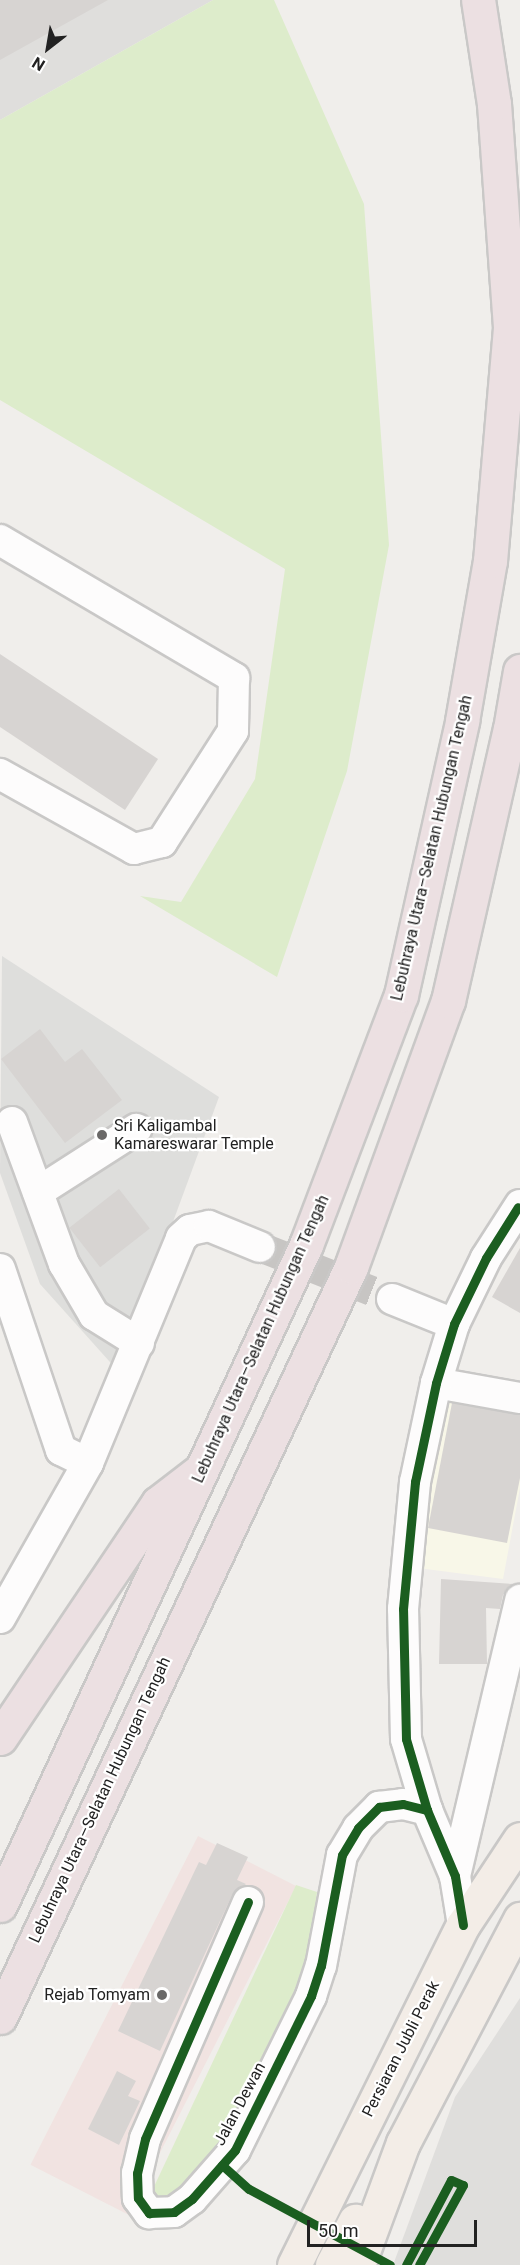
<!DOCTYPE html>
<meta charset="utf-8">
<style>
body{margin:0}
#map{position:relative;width:520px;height:2265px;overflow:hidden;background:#f0eeeb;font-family:Roboto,sans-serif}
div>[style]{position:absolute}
.residential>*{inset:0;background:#dfdedc}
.commercial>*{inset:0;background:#f1e3e1;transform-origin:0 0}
.education>*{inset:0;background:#f8f7e8}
.religious>*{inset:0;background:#dededc}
.grass>*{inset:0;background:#ddeccb}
.building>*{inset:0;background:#d7d4d2;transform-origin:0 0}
.minor-tunnel>*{height:30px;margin-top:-15px;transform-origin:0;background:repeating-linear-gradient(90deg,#c7c5c3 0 30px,transparent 0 45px)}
.roads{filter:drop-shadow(2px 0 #c9c8c7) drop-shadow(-2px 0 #c9c8c7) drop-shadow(0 2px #c9c8c7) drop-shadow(0 -2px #c9c8c7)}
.minor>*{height:30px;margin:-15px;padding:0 15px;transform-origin:15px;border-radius:15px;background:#fdfcfc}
.major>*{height:33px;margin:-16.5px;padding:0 16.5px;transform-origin:16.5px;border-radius:16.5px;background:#f3ede7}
.highway>*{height:33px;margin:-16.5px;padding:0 16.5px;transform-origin:16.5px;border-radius:16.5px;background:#ece0e2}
.cycleway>*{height:9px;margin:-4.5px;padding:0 4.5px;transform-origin:4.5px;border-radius:4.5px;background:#1b5e20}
.dots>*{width:16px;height:16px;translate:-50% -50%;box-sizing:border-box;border:3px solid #fff;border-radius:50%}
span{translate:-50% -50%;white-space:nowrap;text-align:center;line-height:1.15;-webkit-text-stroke:4.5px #fff;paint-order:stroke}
.street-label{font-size:16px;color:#222}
.poi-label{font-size:16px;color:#222}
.left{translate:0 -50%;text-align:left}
.right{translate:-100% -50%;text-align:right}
.north{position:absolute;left:18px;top:18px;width:60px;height:60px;-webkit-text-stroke:4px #fff;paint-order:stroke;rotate:211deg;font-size:16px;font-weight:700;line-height:24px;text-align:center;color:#222}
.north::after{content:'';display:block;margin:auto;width:21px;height:27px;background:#222;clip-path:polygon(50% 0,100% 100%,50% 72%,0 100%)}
.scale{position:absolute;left:307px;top:2220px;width:170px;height:27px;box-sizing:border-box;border:3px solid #222;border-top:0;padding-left:8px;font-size:18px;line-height:21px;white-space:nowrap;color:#222;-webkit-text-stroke:4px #fff;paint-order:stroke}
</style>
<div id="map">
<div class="residential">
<i style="clip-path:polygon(0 0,213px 0,0 120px)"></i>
<i style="clip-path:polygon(520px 1998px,520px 2265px,393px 2265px,455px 2097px)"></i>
</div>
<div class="commercial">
<i style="left:198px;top:1836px;width:110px;height:369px;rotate:27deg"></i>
</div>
<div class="education">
<i style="clip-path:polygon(444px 1396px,520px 1411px,520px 1488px,503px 1579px,418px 1568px,426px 1484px)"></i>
</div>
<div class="religious">
<i style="clip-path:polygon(2px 956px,219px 1097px,118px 1371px,40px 1284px,0 1173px)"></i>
</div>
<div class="grass">
<i style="clip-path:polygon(213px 0,274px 0,364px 204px,389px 545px,347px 771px,277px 977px,140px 896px,181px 902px,255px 779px,285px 569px,0 400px,0 120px)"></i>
<i style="clip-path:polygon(296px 1885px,317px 1892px,305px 1986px,228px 2153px,172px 2202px,151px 2193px)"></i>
</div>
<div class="building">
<i style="clip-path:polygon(0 0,108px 0,0 60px)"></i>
<i style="clip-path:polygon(0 654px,158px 759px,125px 810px,0 727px)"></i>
<i style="clip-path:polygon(40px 1029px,65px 1062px,82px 1049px,122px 1100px,65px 1143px,1px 1059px)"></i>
<i style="left:119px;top:1189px;width:50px;height:63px;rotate:52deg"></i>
<i style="clip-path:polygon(520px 1248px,520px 1313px,492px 1297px)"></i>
<i style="clip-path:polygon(452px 1403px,520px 1415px,520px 1478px,507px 1543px,428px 1528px)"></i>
<i style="clip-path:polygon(441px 1579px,513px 1584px,503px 1595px,500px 1609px,486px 1608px,487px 1664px,439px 1664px)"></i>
<i style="clip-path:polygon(217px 1843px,248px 1857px,237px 1880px,246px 1884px,232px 1895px,160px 2051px,118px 2031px,199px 1862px,206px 1865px)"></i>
<i style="clip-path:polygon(117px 2071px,136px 2081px,128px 2096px,140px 2101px,119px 2145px,88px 2129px)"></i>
</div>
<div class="minor-tunnel">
<i style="left:260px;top:1247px;width:142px;rotate:21.5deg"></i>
</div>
<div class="roads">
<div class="minor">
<i style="left:0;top:540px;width:272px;rotate:30.5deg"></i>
<i style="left:234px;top:678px;width:53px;rotate:91.1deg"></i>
<i style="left:233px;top:731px;width:132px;rotate:122.6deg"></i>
<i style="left:162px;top:842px;width:29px;rotate:166deg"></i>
<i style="left:134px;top:849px;width:154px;rotate:-150.8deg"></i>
<i style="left:12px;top:1122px;width:151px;rotate:69.9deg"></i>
<i style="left:64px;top:1264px;width:59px;rotate:59.5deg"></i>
<i style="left:94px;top:1315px;width:53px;rotate:31.9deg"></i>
<i style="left:38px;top:1192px;width:117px;rotate:-32.7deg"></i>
<i style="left:0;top:1269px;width:191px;rotate:71.4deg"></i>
<i style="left:61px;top:1450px;width:30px;rotate:26deg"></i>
<i style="left:392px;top:1299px;width:67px;rotate:22deg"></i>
<i style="left:436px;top:1383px;width:85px;rotate:10.1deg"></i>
<i style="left:0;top:1618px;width:178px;rotate:-60.4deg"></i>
<i style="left:88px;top:1463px;width:243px;rotate:-67.5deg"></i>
<i style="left:181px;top:1238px;width:12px;rotate:-42deg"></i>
<i style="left:190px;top:1230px;width:19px;rotate:-12deg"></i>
<i style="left:209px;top:1226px;width:55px;rotate:22.4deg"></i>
<i style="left:455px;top:1876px;width:284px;rotate:-76.7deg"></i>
<i style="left:248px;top:1902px;width:258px;rotate:113.5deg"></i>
<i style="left:145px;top:2139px;width:35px;rotate:103deg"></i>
<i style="left:137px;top:2173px;width:25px;rotate:88deg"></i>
<i style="left:138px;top:2198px;width:19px;rotate:54deg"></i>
<i style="left:149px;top:2213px;width:25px;rotate:-2deg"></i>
<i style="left:174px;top:2212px;width:22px;rotate:-36deg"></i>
<i style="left:192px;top:2199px;width:65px;rotate:-48.7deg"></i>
<i style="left:235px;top:2150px;width:172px;rotate:-63.7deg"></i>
<i style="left:311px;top:1996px;width:32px;rotate:-72deg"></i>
<i style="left:321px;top:1966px;width:113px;rotate:-79.3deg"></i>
<i style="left:342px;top:1855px;width:31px;rotate:-59deg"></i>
<i style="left:358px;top:1828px;width:30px;rotate:-45deg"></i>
<i style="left:379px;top:1807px;width:24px;rotate:-7deg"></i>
<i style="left:403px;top:1804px;width:25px;rotate:14deg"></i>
<i style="left:463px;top:1925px;width:50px;rotate:-99.3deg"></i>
<i style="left:455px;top:1876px;width:72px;rotate:-113deg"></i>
<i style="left:427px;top:1810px;width:74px;rotate:-106.5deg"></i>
<i style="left:406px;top:1739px;width:130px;rotate:-91.3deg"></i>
<i style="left:403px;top:1609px;width:128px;rotate:-84.6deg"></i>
<i style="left:415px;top:1482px;width:101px;rotate:-78deg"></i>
<i style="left:436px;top:1383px;width:62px;rotate:-73deg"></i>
<i style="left:454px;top:1324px;width:73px;rotate:-64.1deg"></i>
<i style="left:486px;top:1258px;width:63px;rotate:-57.3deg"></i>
</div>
<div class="major">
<i style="left:294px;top:2265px;width:380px;rotate:-63.6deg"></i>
<i style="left:463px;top:1925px;width:103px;rotate:-56.5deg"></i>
<i style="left:332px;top:2265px;width:50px;rotate:-62.4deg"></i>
<i style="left:358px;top:2265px;width:130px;rotate:-69.8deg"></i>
<i style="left:403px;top:2143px;width:253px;rotate:-62.4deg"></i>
</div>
<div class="highway">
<i style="left:0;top:1738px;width:283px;rotate:-56.1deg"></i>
<i style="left:158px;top:1503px;width:54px;rotate:-37.5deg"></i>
<i style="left:0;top:1905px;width:727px;rotate:-65.13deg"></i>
<i style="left:306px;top:1245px;width:267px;rotate:-69.2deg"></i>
<i style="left:401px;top:995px;width:281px;rotate:-77.4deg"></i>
<i style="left:462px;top:721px;width:162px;rotate:-80.1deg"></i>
<i style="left:490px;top:561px;width:235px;rotate:-85.1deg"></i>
<i style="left:510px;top:327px;width:224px;rotate:-94.1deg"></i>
<i style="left:494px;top:104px;width:105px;rotate:-98.7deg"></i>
<i style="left:0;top:2017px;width:828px;rotate:-64.92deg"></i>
<i style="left:351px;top:1267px;width:283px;rotate:-70deg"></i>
<i style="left:448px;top:1001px;width:279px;rotate:-77.2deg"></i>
<i style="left:510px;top:729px;width:59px;rotate:-80.2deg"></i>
</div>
</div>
<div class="cycleway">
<i style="left:248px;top:1902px;width:258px;rotate:113.5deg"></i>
<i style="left:145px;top:2139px;width:35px;rotate:103deg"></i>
<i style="left:137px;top:2173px;width:25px;rotate:88deg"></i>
<i style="left:138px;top:2198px;width:19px;rotate:54deg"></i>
<i style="left:149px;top:2213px;width:25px;rotate:-2deg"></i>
<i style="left:174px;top:2212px;width:22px;rotate:-36deg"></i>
<i style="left:192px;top:2199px;width:65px;rotate:-48.7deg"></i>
<i style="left:235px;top:2150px;width:172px;rotate:-63.7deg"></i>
<i style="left:311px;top:1996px;width:32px;rotate:-72deg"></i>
<i style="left:321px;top:1966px;width:113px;rotate:-79.3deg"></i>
<i style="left:342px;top:1855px;width:31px;rotate:-59deg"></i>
<i style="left:358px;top:1828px;width:30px;rotate:-45deg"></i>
<i style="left:379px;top:1807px;width:24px;rotate:-7deg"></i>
<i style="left:403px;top:1804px;width:25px;rotate:14deg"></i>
<i style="left:463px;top:1925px;width:50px;rotate:-99.3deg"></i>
<i style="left:455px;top:1876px;width:72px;rotate:-113deg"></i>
<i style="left:427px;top:1810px;width:74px;rotate:-106.5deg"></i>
<i style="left:406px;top:1739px;width:130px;rotate:-91.3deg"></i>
<i style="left:403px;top:1609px;width:128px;rotate:-84.6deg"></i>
<i style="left:415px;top:1482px;width:101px;rotate:-78deg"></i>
<i style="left:436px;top:1383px;width:62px;rotate:-73deg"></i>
<i style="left:454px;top:1324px;width:73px;rotate:-64.1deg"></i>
<i style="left:486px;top:1258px;width:60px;rotate:-57.9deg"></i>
<i style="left:222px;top:2165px;width:36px;rotate:42deg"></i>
<i style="left:249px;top:2189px;width:160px;rotate:28.3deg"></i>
<i style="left:406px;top:2265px;width:96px;rotate:-62.1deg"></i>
<i style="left:451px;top:2180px;width:13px;rotate:23deg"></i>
<i style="left:463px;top:2185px;width:91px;rotate:118.8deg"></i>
</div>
<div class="dots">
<i style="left:102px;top:1135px;background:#6a6968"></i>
<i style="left:162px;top:1995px;background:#6a6968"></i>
</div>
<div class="street-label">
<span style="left:432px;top:848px;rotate:-77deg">Lebuhraya Utara–Selatan Hubungan Tengah</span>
<span style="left:261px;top:1339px;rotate:-66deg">Lebuhraya Utara–Selatan Hubungan Tengah</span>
<span style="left:100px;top:1800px;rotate:-65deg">Lebuhraya Utara–Selatan Hubungan Tengah</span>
<span style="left:401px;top:2049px;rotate:-63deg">Persiaran Jubli Perak</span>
<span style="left:240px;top:2104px;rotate:-62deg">Jalan Dewan</span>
</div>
<div class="poi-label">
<span class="left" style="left:114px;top:1135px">Sri Kaligambal<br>Kamareswarar Temple</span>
<span class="right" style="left:150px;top:1995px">Rejab Tomyam</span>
</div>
<div class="north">N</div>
<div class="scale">50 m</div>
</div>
